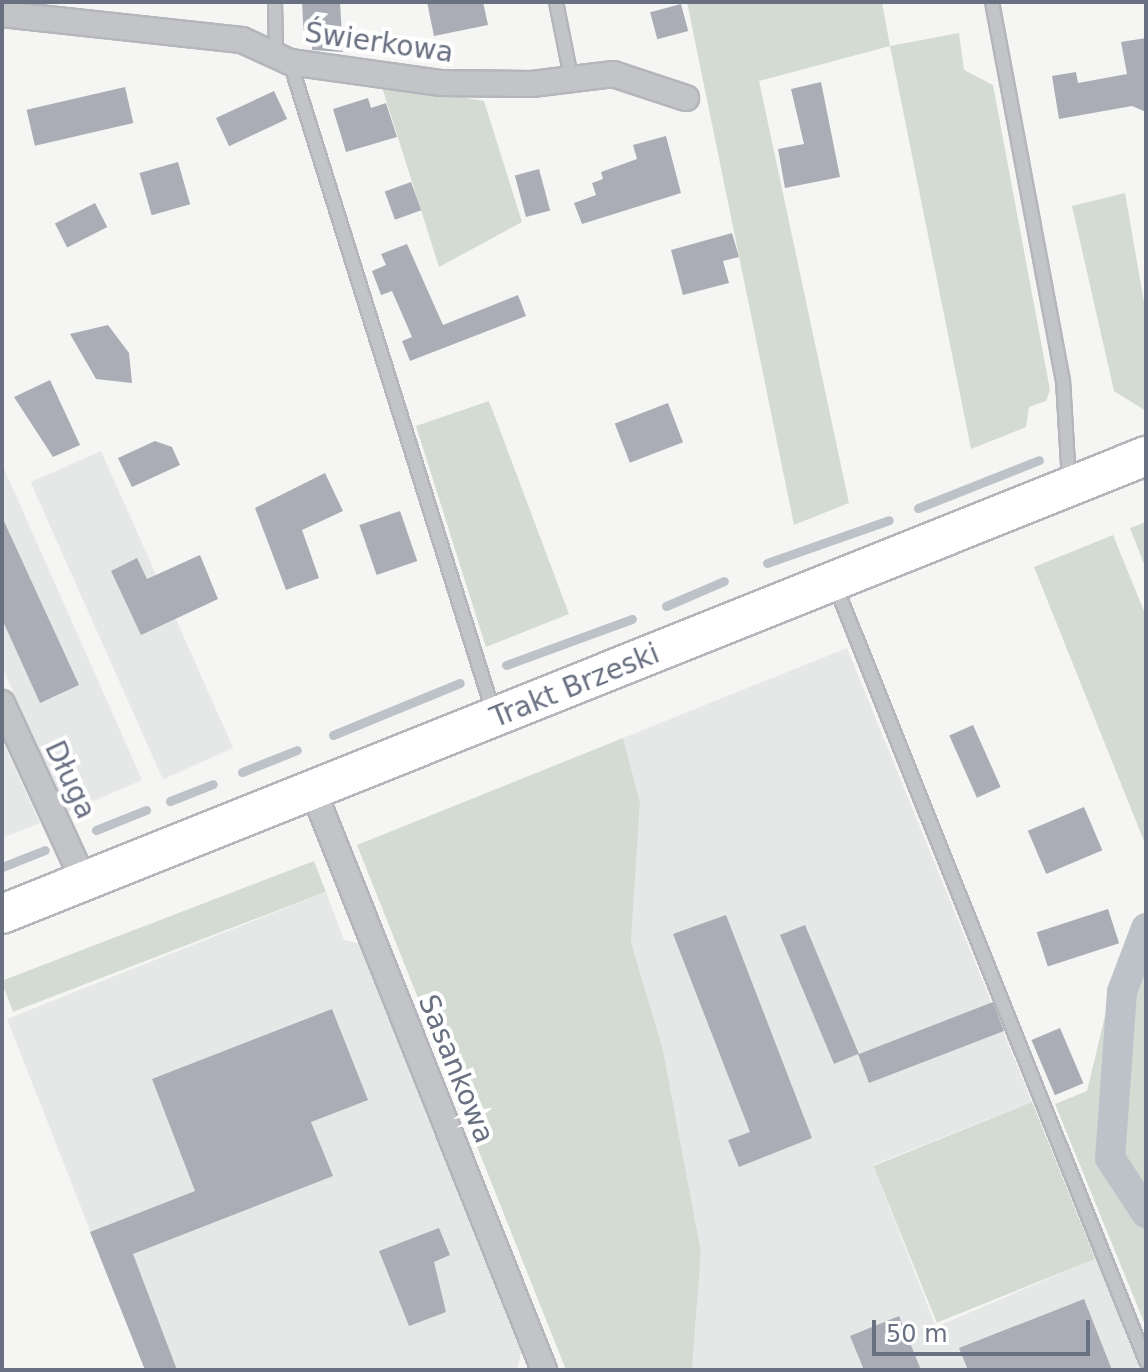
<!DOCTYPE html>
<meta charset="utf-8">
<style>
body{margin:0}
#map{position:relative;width:1148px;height:1372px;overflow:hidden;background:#f5f6f3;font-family:"DejaVu Sans",sans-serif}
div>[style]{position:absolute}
.built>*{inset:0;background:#e6e7e7;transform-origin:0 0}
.green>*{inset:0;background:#d4dbd3;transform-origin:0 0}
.stream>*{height:9px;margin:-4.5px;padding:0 4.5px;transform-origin:4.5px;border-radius:4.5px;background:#bcc2c8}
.canal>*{height:30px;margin:-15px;padding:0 15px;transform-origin:15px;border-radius:15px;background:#bcc2c8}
.building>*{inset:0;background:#aaadb5;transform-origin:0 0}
.roads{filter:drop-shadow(2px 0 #b4b6bb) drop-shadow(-2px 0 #b4b6bb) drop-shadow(0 2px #b4b6bb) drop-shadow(0 -2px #b4b6bb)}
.service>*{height:12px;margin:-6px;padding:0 6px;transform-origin:6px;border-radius:6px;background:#c3c4c8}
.minor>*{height:24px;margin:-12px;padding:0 12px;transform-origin:12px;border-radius:12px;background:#c3c4c8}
.primary>*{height:38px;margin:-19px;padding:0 19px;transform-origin:19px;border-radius:19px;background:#fff}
span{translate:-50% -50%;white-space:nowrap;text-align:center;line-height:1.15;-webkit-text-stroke:8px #fff;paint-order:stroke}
.street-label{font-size:28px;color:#697081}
.frame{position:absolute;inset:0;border:4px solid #697081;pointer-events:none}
.scale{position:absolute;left:872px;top:1320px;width:218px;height:36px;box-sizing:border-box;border:4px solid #697081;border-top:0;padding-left:10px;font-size:24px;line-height:28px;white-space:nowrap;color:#697081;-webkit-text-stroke:6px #fff;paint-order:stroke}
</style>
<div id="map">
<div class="built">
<i style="left:101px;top:451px;width:325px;height:77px;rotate:66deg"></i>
<i style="clip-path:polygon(2px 464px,142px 780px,68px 812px,2px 667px)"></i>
<i style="clip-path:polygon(847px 648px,1032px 1102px,873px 1165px,936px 1327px,1096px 1258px,1140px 1370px,692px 1370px,701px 1252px,663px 1050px,631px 942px,640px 802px,623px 738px)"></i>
<i style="clip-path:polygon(2px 740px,40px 823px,2px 838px)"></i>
<i style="clip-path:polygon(326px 892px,344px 940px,362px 944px,427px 1100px,523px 1345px,517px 1370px,145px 1370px,7px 1019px)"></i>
</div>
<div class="green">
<i style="clip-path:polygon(687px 2px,882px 2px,890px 46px,959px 33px,964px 70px,993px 85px,1050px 390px,1046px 401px,1029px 407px,1026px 427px,971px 449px,890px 46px,759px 81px,849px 503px,794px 525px)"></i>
<i style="clip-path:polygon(381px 84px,484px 101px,522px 222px,439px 267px)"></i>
<i style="clip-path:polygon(1125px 193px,1146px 314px,1146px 411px,1114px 391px,1072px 206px)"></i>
<i style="clip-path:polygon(489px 401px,569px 614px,486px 647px,416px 426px)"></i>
<i style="clip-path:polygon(1146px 522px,1146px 569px,1130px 528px)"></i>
<i style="clip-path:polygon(1113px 535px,1146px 616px,1146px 846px,1034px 567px)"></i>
<i style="clip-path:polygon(623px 738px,640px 802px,631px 942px,663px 1050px,701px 1252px,692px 1370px,566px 1370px,357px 845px)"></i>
<i style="left:314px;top:861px;width:33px;height:335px;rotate:69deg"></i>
<i style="clip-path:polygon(1146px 911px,1146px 1327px,1055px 1104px,1087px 1091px,1110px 995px)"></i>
<i style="left:1032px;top:1102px;width:169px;height:171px;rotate:68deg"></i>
</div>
<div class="stream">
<i style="left:918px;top:508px;width:130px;rotate:-21.6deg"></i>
<i style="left:767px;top:563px;width:129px;rotate:-19.4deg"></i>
<i style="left:666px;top:606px;width:63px;rotate:-23.3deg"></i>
<i style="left:506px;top:665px;width:134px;rotate:-20.1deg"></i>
<i style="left:333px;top:735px;width:137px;rotate:-22.3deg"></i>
<i style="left:242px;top:772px;width:59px;rotate:-21.8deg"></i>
<i style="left:170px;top:801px;width:46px;rotate:-21.6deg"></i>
<i style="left:96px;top:830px;width:54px;rotate:-21.8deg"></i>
<i style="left:2px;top:867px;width:46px;rotate:-21.6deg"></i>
</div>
<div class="canal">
<i style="left:1146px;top:928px;width:68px;rotate:110.6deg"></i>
<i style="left:1122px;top:992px;width:166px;rotate:94.1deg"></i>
<i style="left:1110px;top:1158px;width:66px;rotate:56.8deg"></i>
</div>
<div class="building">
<i style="clip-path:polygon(302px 2px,340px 2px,343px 52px,312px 50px,312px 38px,304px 39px)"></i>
<i style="clip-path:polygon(427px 2px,483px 2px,488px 25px,434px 36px)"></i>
<i style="left:681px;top:4px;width:28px;height:32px;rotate:75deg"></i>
<i style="clip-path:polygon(1146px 38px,1146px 112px,1132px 106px,1059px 119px,1052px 76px,1076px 72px,1078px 83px,1127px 74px,1121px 42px)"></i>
<i style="clip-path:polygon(821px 82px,840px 177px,785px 188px,778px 149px,804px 144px,791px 89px)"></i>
<i style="left:125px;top:87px;width:37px;height:101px;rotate:77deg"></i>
<i style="left:274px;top:91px;width:31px;height:64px;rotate:65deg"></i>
<i style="clip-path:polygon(368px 98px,371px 108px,386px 103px,397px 137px,346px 152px,333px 109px)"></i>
<i style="clip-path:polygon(666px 136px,681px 193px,582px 224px,574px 203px,596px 195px,592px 183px,603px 179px,601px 172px,637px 159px,633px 145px)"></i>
<i style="left:178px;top:162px;width:44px;height:40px;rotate:74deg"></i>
<i style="left:539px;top:169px;width:43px;height:25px;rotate:75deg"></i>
<i style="left:411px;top:182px;width:30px;height:28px;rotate:70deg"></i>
<i style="left:95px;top:203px;width:27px;height:45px;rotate:63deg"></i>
<i style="clip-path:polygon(732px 233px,739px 257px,723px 261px,729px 283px,683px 295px,671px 250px)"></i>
<i style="clip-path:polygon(407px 244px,443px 325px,518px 295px,526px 316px,410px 361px,402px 341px,412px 337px,392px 291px,381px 295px,372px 271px,386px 265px,381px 254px)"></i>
<i style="clip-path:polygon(108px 325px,129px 353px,132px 383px,96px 379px,70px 334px)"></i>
<i style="clip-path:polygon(50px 380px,80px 445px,53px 457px,14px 397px)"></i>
<i style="left:668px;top:403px;width:42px;height:57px;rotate:69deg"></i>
<i style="clip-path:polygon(155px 441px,172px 447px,180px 465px,132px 487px,118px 458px)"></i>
<i style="clip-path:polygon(325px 473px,343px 511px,302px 530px,319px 578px,286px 590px,255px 508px)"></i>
<i style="left:400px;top:511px;width:53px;height:43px;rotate:71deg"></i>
<i style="clip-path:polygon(2px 517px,79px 685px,40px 703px,2px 619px)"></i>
<i style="clip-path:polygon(200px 555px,218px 599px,141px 635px,111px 571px,137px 558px,147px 579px)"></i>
<i style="left:973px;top:725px;width:68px;height:26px;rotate:66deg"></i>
<i style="left:1084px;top:807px;width:47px;height:61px;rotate:67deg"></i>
<i style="left:1108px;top:909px;width:36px;height:75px;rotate:72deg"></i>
<i style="clip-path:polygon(726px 915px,812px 1138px,739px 1167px,728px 1140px,750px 1132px,673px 934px)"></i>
<i style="clip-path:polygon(805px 925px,859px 1054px,993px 1002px,1004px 1031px,869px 1083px,858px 1054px,834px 1064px,780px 935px)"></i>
<i style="clip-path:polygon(332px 1009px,368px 1100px,311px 1122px,333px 1176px,133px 1254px,177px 1370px,145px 1370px,90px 1232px,195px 1191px,152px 1079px)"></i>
<i style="left:1060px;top:1028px;width:60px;height:31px;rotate:67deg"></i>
<i style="clip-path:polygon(439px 1228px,450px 1255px,434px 1262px,446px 1312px,409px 1326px,379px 1251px)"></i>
<i style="clip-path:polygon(1084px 1299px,1112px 1370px,968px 1370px,959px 1348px)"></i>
<i style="clip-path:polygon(899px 1316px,921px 1370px,864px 1370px,850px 1336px)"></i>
</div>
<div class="roads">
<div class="service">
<i style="left:275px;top:2px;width:49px;rotate:88.8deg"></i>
<i style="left:556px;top:2px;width:76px;rotate:78.7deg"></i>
<i style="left:992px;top:2px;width:385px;rotate:79.4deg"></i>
<i style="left:1063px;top:380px;width:102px;rotate:86.6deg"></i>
<i style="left:290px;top:62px;width:680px;rotate:72.63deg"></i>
<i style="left:835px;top:585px;width:836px;rotate:68.16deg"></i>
</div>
<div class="minor">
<i style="left:2px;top:14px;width:241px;rotate:6.2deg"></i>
<i style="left:242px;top:40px;width:53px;rotate:24.6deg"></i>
<i style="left:290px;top:62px;width:153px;rotate:7.9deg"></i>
<i style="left:442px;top:83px;width:90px;rotate:0.6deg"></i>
<i style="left:532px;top:84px;width:82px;rotate:-7deg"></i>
<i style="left:613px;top:74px;width:77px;rotate:18.2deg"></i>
<i style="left:2px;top:703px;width:196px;rotate:65.3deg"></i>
<i style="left:313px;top:790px;width:624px;rotate:68.28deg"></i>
</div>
<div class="primary">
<i style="left:2px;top:914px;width:1232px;rotate:-21.82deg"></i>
</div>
</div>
<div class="street-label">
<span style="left:379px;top:43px;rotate:8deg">Świerkowa</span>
<span style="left:575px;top:686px;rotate:-22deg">Trakt Brzeski</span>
<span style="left:70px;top:780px;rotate:65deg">Długa</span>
<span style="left:456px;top:1069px;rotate:68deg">Sasankowa</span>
</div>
<div class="frame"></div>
<div class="scale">50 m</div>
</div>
